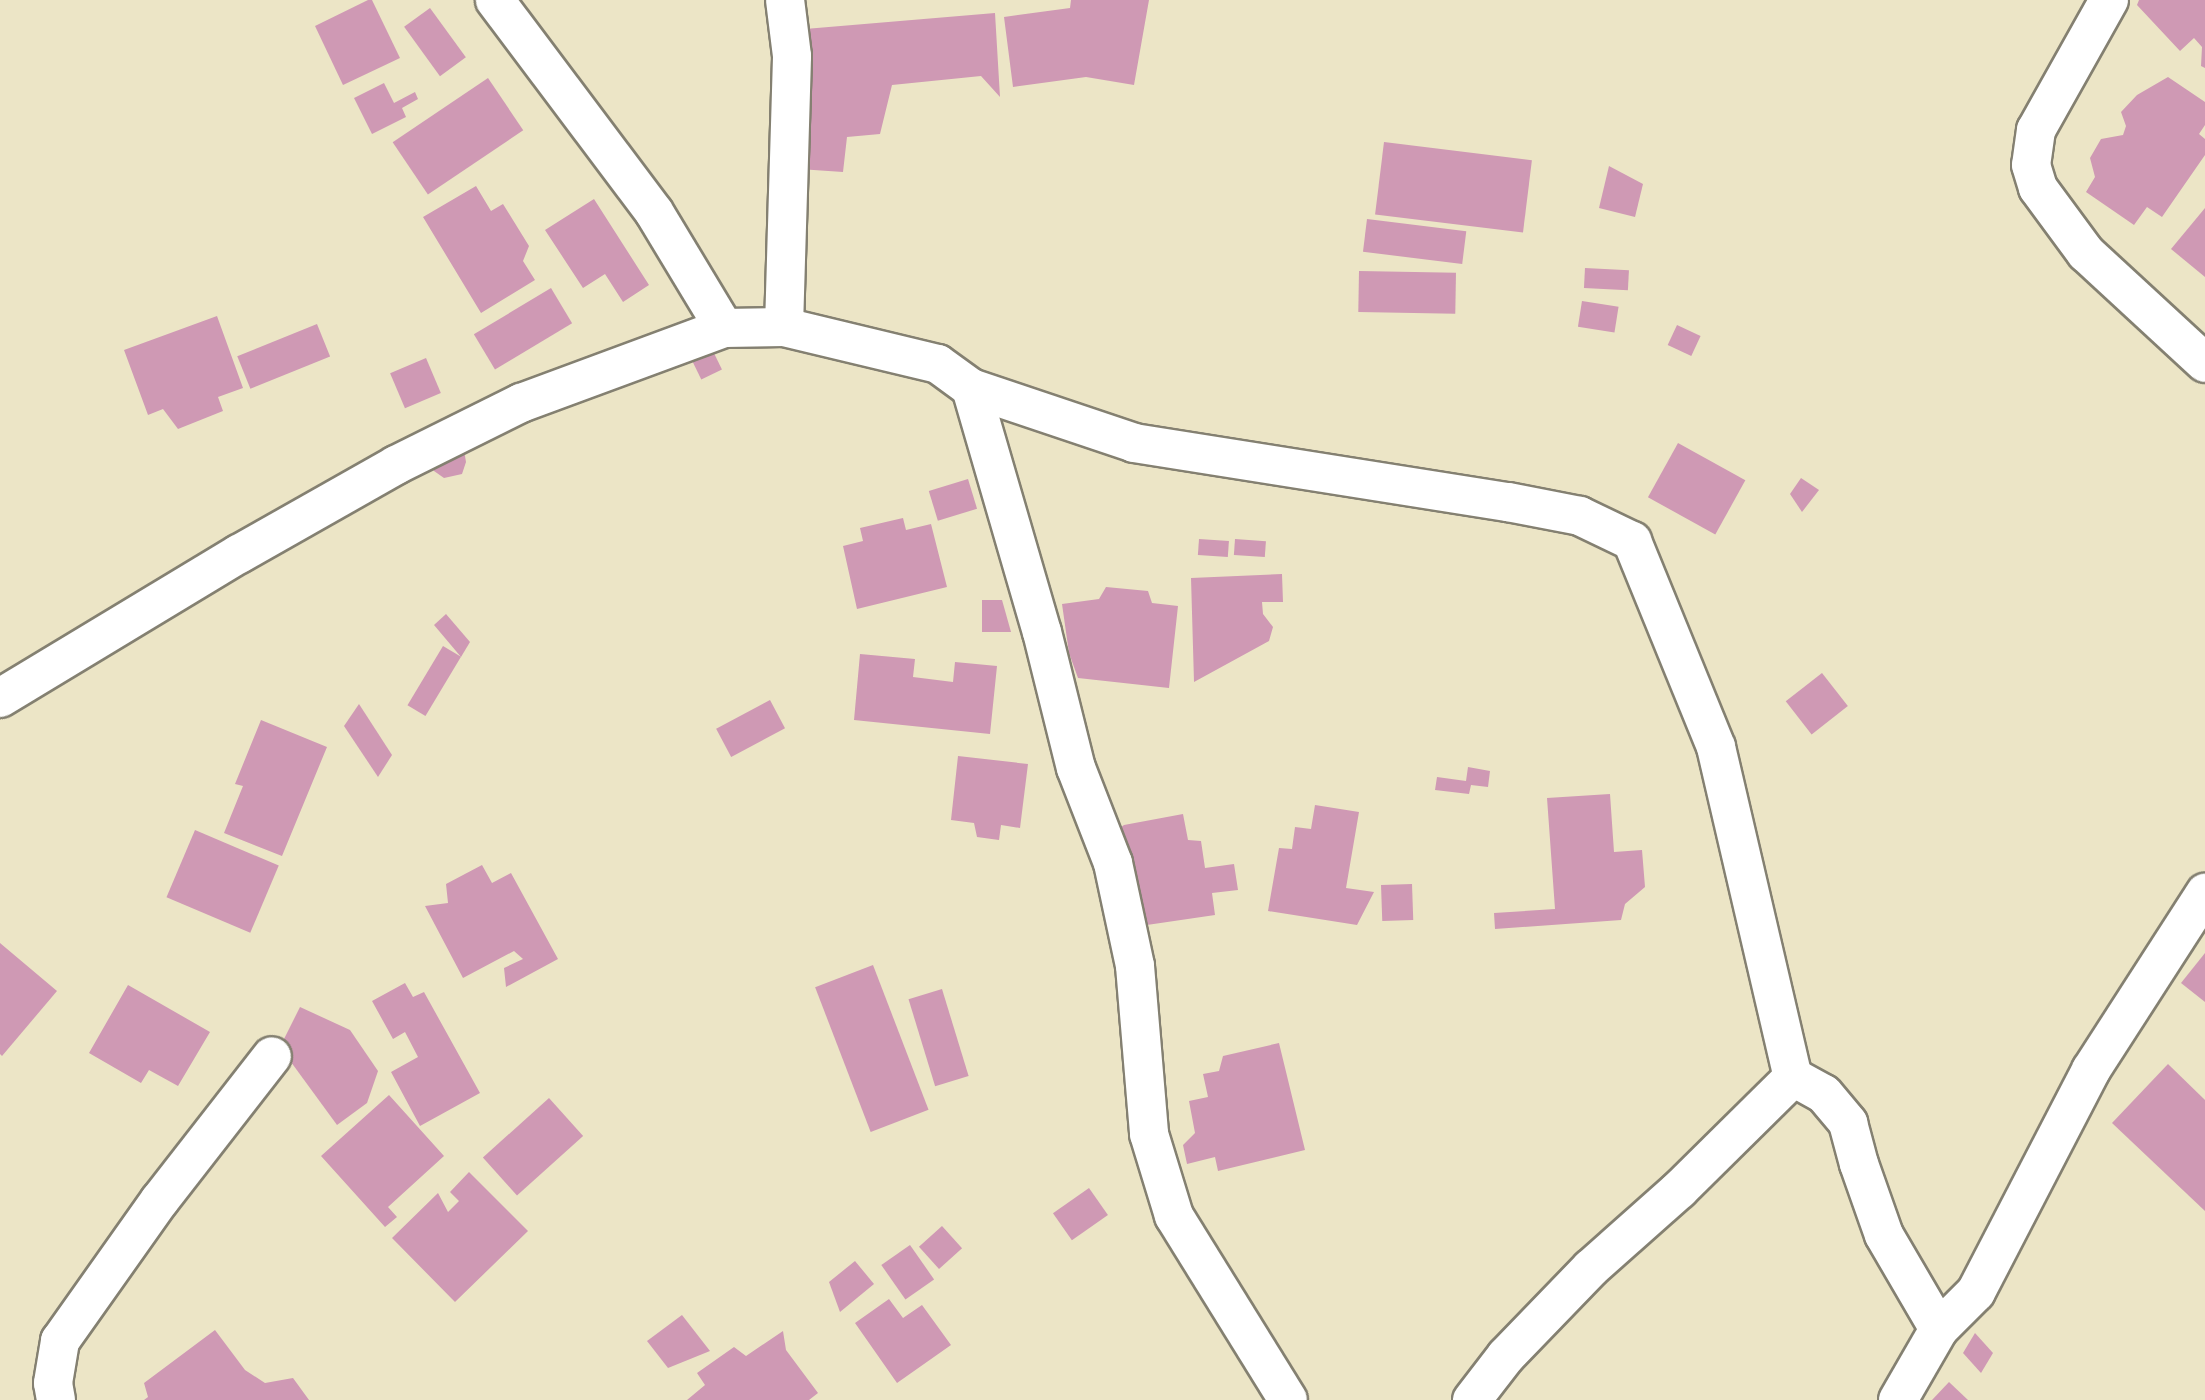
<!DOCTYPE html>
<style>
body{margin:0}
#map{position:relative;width:2205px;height:1400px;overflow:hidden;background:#ece5c6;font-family:"Shantell Sans",sans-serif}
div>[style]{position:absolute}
.building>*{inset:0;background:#cf99b4;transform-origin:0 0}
.roads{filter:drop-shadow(2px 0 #848071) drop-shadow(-2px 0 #848071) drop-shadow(0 2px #848071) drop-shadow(0 -2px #848071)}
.street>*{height:38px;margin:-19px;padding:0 19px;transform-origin:19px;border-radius:19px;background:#fff}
span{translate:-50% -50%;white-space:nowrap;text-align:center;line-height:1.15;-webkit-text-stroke:7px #fcf5e5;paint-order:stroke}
</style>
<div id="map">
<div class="building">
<i style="clip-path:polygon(368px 0,372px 0,400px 58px,343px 85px,315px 26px)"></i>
<i style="clip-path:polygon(1071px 0,1149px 0,1134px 85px,1086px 77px,1013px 87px,1004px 17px,1070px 8px)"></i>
<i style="clip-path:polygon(2139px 0,2205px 0,2205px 68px,2201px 66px,2202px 47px,2194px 38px,2180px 51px,2137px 5px)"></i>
<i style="left:430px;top:8px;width:61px;height:32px;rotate:54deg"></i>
<i style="clip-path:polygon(995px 13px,1000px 97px,981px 76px,892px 85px,880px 134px,847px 137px,843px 172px,799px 169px,805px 29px)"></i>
<i style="clip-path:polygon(2168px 77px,2205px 102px,2205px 125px,2199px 134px,2205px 139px,2205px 155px,2162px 217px,2147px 207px,2134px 225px,2086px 192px,2095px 177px,2090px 158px,2101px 139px,2123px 135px,2126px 126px,2121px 112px,2137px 95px)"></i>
<i style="left:488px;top:78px;width:63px;height:115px;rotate:56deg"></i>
<i style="clip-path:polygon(384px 83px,394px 103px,415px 92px,418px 99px,402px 108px,406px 117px,372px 134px,354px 98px)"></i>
<i style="left:1384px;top:142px;width:149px;height:73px;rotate:7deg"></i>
<i style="clip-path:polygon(1609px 166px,1643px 184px,1635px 217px,1599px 208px)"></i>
<i style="clip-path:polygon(476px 186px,491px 211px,503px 204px,529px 246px,523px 261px,535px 280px,481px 313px,423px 217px)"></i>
<i style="clip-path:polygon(594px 199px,649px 285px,623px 302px,605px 274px,583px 288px,545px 230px)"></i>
<i style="clip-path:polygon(2205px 208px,2205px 277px,2171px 249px)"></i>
<i style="left:1367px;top:219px;width:100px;height:33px;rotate:7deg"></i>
<i style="left:1585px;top:268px;width:44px;height:20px;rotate:3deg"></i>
<i style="left:1359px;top:271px;width:97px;height:41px;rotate:1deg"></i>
<i style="left:551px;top:288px;width:41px;height:90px;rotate:59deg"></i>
<i style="left:1582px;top:301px;width:37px;height:26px;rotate:9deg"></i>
<i style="clip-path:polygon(217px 316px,243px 388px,218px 397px,223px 411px,178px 429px,163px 409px,148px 415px,124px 350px)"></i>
<i style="left:317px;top:324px;width:35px;height:86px;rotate:68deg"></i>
<i style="left:1677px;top:325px;width:26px;height:22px;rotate:25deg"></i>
<i style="left:711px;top:347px;width:25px;height:23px;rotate:64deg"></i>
<i style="left:426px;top:358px;width:38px;height:39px;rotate:67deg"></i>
<i style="left:1678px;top:443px;width:77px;height:62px;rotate:29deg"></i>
<i style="clip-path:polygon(464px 450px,466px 462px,462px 474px,444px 478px,434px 471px,431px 466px)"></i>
<i style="clip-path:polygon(1801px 478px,1819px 490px,1802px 512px,1790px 494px)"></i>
<i style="left:968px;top:479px;width:31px;height:41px;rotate:73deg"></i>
<i style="clip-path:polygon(903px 518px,906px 530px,931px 524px,947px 587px,857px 609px,843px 546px,863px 541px,860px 528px)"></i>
<i style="left:1199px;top:539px;width:30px;height:16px;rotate:4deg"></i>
<i style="left:1235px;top:539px;width:31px;height:16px;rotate:4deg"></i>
<i style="clip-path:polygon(1282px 574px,1283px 602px,1262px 602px,1263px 614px,1273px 627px,1269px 641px,1194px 682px,1191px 578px)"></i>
<i style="clip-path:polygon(1106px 587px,1148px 591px,1152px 603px,1178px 606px,1169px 688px,1078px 678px,1069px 653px,1062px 604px,1099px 599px)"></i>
<i style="clip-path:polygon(982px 600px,1002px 600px,1011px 632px,982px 632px)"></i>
<i style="clip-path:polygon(446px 614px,470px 642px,461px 657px,434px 625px)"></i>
<i style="left:443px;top:646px;width:21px;height:69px;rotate:31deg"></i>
<i style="clip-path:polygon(860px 654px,915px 659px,913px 677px,953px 682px,955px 662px,997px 666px,990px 734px,854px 720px)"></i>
<i style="left:1822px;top:673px;width:42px;height:46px;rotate:52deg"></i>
<i style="left:770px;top:700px;width:32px;height:61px;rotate:62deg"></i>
<i style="clip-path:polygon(359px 704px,392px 755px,378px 777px,344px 726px)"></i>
<i style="clip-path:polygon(261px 720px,327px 747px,282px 856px,224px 833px,243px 786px,235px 784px)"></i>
<i style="clip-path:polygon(958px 756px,1028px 764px,1020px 828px,1001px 825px,999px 840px,977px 837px,974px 823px,951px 820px)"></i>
<i style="clip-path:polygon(1468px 767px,1490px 771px,1488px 787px,1471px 785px,1469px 794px,1435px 790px,1437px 777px,1466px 781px)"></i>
<i style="clip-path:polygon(1610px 794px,1614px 852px,1642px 850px,1645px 887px,1625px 904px,1621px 920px,1495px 929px,1494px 913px,1555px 909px,1547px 798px)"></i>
<i style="clip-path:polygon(1315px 805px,1359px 812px,1346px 888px,1374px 892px,1357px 925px,1268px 911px,1279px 848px,1292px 849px,1295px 827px,1311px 829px)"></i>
<i style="clip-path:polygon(1183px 814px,1188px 840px,1201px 841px,1205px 868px,1234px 864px,1238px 890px,1212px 893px,1215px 915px,1140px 926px,1112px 834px,1124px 825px)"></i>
<i style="left:195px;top:830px;width:91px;height:73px;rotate:23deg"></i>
<i style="clip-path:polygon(482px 865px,492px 883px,511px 873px,558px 959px,506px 987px,504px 968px,523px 959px,514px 951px,463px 978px,425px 906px,448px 903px,446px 884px)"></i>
<i style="left:1412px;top:884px;width:36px;height:31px;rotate:88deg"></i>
<i style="clip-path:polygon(0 943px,57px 991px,2px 1056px,0 1054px)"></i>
<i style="clip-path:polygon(2205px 953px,2205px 1002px,2181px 983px)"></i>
<i style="left:873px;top:965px;width:155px;height:62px;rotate:69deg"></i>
<i style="clip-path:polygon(405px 983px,413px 997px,424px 992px,480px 1093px,420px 1126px,391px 1072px,418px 1057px,405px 1032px,393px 1039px,372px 1001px)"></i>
<i style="clip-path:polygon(128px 985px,210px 1032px,178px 1086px,149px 1070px,141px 1083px,89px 1053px)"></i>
<i style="left:942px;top:989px;width:91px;height:35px;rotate:73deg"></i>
<i style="clip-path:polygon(300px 1007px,350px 1030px,378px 1071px,367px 1103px,337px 1125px,280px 1047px)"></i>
<i style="clip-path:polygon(1279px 1043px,1305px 1150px,1218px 1171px,1215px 1157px,1187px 1164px,1183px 1145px,1195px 1133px,1189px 1101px,1208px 1097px,1203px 1074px,1219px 1071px,1223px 1056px)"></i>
<i style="clip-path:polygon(2168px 1064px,2205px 1100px,2205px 1211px,2112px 1123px)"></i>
<i style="clip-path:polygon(389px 1095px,444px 1156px,388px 1207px,397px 1217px,385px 1227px,321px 1156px)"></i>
<i style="left:549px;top:1098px;width:51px;height:89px;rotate:48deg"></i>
<i style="clip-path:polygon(469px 1172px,528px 1231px,455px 1302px,392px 1238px,438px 1193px,448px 1212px,459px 1201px,450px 1192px)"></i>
<i style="left:1089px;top:1188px;width:33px;height:44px;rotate:55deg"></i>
<i style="left:942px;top:1226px;width:30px;height:31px;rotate:48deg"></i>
<i style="left:910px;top:1245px;width:42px;height:35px;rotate:55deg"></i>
<i style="clip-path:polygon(855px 1261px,874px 1284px,840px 1312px,829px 1282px)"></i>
<i style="clip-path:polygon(889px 1299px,903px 1318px,922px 1305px,951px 1345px,897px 1383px,855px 1323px)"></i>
<i style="clip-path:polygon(682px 1315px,710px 1351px,668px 1368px,647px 1341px)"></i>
<i style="clip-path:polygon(215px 1330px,245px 1370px,265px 1383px,293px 1378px,309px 1400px,144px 1400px,148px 1397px,144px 1383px)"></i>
<i style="clip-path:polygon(783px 1331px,786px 1350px,818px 1393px,809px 1400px,687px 1400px,705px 1385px,697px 1373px,734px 1347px,746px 1356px)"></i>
<i style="clip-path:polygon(1975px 1333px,1993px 1353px,1981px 1373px,1963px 1353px)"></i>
<i style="clip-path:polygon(1949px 1382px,1968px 1400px,1932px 1400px)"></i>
</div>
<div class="roads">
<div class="street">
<i style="left:2109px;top:0;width:149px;rotate:119.3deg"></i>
<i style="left:2036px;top:130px;width:35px;rotate:98deg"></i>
<i style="left:2031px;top:165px;width:24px;rotate:73deg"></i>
<i style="left:2038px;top:188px;width:81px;rotate:53.6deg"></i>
<i style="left:2086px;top:253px;width:162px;rotate:42.7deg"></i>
<i style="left:784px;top:327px;width:271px;rotate:-88.3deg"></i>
<i style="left:792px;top:56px;width:56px;rotate:-97.1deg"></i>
<i style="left:724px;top:328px;width:60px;rotate:-1deg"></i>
<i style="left:784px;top:327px;width:158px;rotate:13.5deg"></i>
<i style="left:938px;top:364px;width:41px;rotate:36deg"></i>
<i style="left:971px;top:388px;width:172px;rotate:18.6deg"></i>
<i style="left:1134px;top:443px;width:379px;rotate:9deg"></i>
<i style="left:1508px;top:502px;width:73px;rotate:11deg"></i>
<i style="left:1580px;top:516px;width:58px;rotate:25.7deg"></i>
<i style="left:1632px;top:541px;width:222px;rotate:67.8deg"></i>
<i style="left:1716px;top:747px;width:339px;rotate:76.9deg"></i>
<i style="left:1793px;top:1077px;width:35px;rotate:29deg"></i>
<i style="left:1824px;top:1094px;width:38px;rotate:50deg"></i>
<i style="left:1848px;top:1123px;width:42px;rotate:75deg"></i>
<i style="left:1859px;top:1164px;width:75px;rotate:70.6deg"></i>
<i style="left:1884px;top:1235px;width:109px;rotate:59.7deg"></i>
<i style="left:971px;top:388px;width:254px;rotate:73.8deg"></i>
<i style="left:1042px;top:632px;width:140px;rotate:76deg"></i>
<i style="left:1076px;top:768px;width:102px;rotate:68.7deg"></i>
<i style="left:1113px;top:863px;width:105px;rotate:77.9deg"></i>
<i style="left:1135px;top:966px;width:169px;rotate:85.2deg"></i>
<i style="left:1149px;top:1134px;width:86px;rotate:73deg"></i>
<i style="left:1174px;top:1216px;width:216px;rotate:58.2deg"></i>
<i style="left:0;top:698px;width:279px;rotate:-31.1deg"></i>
<i style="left:239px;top:554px;width:180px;rotate:-29.5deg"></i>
<i style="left:396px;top:465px;width:140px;rotate:-26.4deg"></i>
<i style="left:521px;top:403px;width:216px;rotate:-20.3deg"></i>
<i style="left:724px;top:328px;width:135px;rotate:-121.1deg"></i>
<i style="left:654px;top:212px;width:265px;rotate:-126.9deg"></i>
<i style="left:56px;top:1400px;width:17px;rotate:-100deg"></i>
<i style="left:53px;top:1383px;width:43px;rotate:-80.5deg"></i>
<i style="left:60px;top:1341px;width:173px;rotate:-54.7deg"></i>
<i style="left:160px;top:1200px;width:182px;rotate:-52.1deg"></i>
<i style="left:1472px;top:1400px;width:56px;rotate:-52.3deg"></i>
<i style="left:1506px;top:1356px;width:122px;rotate:-46deg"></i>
<i style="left:1591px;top:1268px;width:118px;rotate:-41.6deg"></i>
<i style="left:1679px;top:1190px;width:161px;rotate:-44.7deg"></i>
<i style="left:1898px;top:1400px;width:82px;rotate:-60deg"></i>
<i style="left:1939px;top:1329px;width:52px;rotate:-45deg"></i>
<i style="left:1976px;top:1292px;width:250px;rotate:-62.6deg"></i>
<i style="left:2091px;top:1070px;width:211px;rotate:-57.2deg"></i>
</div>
</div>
</div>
